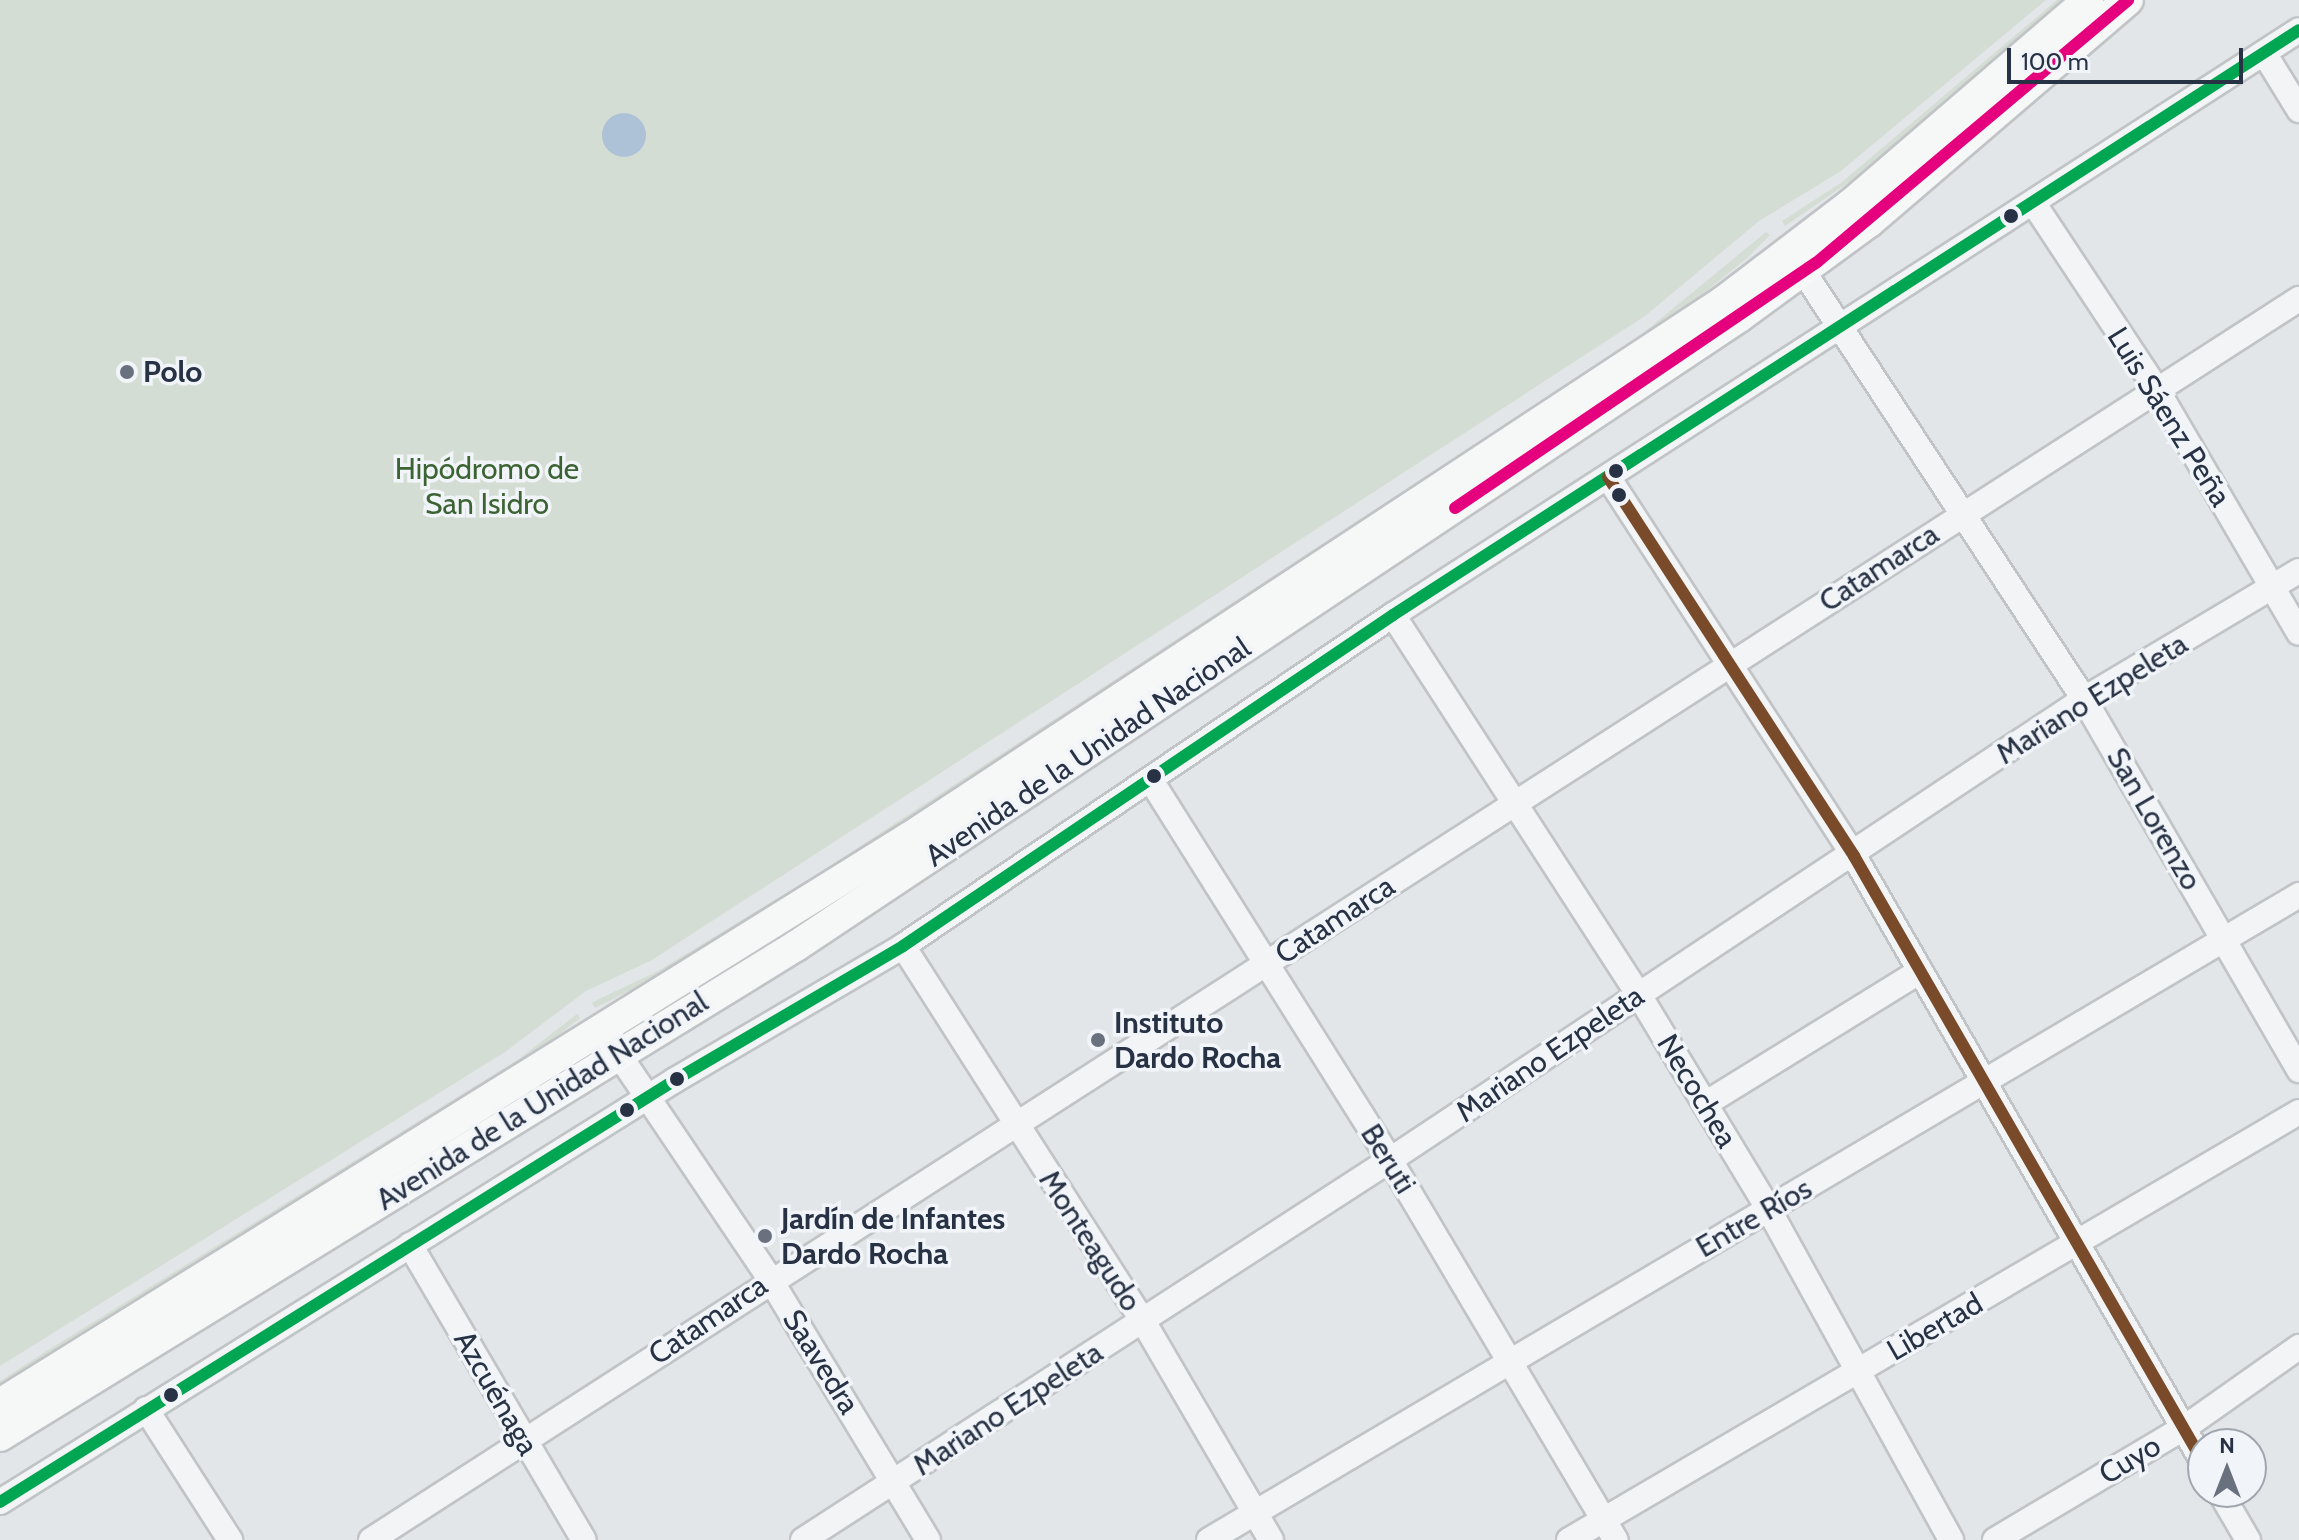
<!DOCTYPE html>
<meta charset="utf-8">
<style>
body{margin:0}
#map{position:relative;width:2299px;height:1540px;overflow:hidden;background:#e3e6e9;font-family:Cabin,sans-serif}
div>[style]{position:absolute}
.green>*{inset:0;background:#d4ddd3}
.water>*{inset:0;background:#aec2d7}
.round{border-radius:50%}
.roads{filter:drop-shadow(2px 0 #c1c4c7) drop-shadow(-2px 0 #c1c4c7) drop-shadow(0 2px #c1c4c7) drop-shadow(0 -2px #c1c4c7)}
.minor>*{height:24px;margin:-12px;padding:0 12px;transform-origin:12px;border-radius:12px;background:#f3f4f5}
.major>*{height:30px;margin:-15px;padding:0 15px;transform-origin:15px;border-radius:15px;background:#f6f7f7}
.bus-1>*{height:12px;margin:-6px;padding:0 6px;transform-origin:6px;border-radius:6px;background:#00a651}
.bus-2>*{height:12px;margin:-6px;padding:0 6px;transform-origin:6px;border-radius:6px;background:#7a4b2a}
.bus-3>*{height:12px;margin:-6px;padding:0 6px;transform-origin:6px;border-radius:6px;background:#e5007d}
.dots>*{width:22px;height:22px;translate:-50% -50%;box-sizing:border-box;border:4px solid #f1f4f8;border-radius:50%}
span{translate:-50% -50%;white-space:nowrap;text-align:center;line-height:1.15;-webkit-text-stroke:7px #f1f4f8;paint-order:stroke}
.poi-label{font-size:30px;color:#273245;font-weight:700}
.left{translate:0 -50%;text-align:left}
.street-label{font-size:30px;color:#273245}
.park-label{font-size:30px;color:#3c6333}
.north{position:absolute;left:2187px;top:1428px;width:80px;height:80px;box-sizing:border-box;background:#f1f4f8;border:2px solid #a0a6b0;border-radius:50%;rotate:0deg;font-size:22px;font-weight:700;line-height:32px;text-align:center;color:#273245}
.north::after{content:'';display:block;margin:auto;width:28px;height:36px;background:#69717e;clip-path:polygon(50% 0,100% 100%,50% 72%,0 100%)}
.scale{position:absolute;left:2007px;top:48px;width:236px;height:36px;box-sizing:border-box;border:4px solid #273245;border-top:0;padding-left:10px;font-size:24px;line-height:28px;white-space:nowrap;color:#273245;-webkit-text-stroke:6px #f1f4f8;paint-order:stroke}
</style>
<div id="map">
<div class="green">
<i style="clip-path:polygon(0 0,2046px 0,1841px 171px,1759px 221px,1645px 316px,652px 960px,586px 991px,505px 1052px,0 1366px)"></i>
<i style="clip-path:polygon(2057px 0,2065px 0,1868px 169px,1785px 226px,1782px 221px,1842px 182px)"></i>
<i style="clip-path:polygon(1766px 232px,1770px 235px,1747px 258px,1671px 320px,910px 821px,659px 976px,595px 1008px,592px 1003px,599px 999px,658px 971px,816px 875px,1637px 338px)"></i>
<i style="clip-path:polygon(577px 1014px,580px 1018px,530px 1058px,0 1388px,0 1381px,48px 1350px,519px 1059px)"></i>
</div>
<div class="water">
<i class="round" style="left:602px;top:113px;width:44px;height:44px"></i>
</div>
<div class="roads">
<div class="minor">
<i style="left:2264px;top:53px;width:67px;rotate:58.4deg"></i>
<i style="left:2034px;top:204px;width:223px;rotate:56.5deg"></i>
<i style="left:2157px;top:390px;width:281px;rotate:59.7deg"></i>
<i style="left:1794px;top:257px;width:529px;rotate:56.73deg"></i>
<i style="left:2084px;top:699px;width:429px;rotate:59.9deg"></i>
<i style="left:1608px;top:477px;width:452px;rotate:57deg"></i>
<i style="left:1854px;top:856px;width:699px;rotate:60.06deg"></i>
<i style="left:1393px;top:615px;width:453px;rotate:57.1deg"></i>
<i style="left:1639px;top:995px;width:251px;rotate:58.8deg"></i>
<i style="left:1769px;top:1210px;width:377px;rotate:61.1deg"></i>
<i style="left:1152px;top:782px;width:447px;rotate:57.8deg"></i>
<i style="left:1390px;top:1160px;width:442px;rotate:59.3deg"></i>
<i style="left:903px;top:946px;width:445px;rotate:57.4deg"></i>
<i style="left:1143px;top:1321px;width:254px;rotate:59.7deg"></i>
<i style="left:609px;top:1040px;width:288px;rotate:56deg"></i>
<i style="left:770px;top:1279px;width:305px;rotate:58.8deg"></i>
<i style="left:1705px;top:1104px;width:253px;rotate:-31.7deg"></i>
<i style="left:410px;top:1245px;width:342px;rotate:59.5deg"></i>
<i style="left:146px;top:1409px;width:156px;rotate:57.3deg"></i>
<i style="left:2220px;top:1492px;width:56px;rotate:59.7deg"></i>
<i style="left:0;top:1502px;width:796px;rotate:-32.01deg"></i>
<i style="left:675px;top:1080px;width:264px;rotate:-30.4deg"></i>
<i style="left:903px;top:946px;width:591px;rotate:-34.04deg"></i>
<i style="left:1393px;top:615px;width:1078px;rotate:-32.85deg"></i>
<i style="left:371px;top:1540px;width:2293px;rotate:-32.77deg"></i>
<i style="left:803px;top:1540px;width:699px;rotate:-32.92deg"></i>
<i style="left:1390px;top:1160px;width:833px;rotate:-33.59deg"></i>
<i style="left:2084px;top:699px;width:250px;rotate:-30.8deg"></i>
<i style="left:1209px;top:1540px;width:1267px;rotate:-30.61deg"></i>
<i style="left:1569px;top:1540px;width:846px;rotate:-30.38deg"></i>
<i style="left:1995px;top:1540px;width:220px;rotate:-30.7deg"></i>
<i style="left:2184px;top:1428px;width:141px;rotate:-35.2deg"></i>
</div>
<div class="major">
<i style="left:0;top:1404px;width:1072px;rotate:-31.93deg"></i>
<i style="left:910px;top:837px;width:975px;rotate:-33.36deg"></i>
<i style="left:1724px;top:301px;width:160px;rotate:-37.4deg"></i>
<i style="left:1851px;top:204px;width:313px;rotate:-40.7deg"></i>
<i style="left:0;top:1436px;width:935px;rotate:-31.62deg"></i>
<i style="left:796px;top:946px;width:1134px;rotate:-33.7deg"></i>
<i style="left:1739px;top:317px;width:161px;rotate:-36.2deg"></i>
<i style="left:1869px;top:222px;width:341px;rotate:-40.6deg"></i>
</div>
</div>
<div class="bus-1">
<i style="left:0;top:1502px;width:796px;rotate:-32.01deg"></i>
<i style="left:675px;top:1080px;width:264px;rotate:-30.4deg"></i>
<i style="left:903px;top:946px;width:591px;rotate:-34.04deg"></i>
<i style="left:1393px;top:615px;width:1078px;rotate:-32.85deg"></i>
</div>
<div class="bus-2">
<i style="left:1608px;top:477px;width:452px;rotate:57deg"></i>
<i style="left:1854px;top:856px;width:699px;rotate:60.06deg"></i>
</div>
<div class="bus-3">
<i style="left:1455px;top:508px;width:436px;rotate:-34.2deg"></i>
<i style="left:1816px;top:263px;width:408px;rotate:-40.1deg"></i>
</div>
<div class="dots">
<i style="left:2011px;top:216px;background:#273245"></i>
<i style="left:127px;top:372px;background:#69717e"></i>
<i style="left:1616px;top:471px;background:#273245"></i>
<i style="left:1619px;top:495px;background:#273245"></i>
<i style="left:1154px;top:776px;background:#273245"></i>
<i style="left:1098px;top:1040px;background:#69717e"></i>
<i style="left:677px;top:1079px;background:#273245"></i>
<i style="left:627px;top:1110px;background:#273245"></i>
<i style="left:765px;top:1236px;background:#69717e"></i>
<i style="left:171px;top:1395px;background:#273245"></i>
</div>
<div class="poi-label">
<span class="left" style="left:143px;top:372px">Polo</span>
<span class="left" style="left:1114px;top:1040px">Instituto<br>Dardo Rocha</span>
<span class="left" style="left:781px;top:1236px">Jardín de Infantes<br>Dardo Rocha</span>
</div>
<div class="street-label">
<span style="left:2169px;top:417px;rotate:58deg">Luis Sáenz Peña</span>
<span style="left:1879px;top:568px;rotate:-33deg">Catamarca</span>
<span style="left:2092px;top:699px;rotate:-32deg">Mariano Ezpeleta</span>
<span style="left:1088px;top:752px;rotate:-34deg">Avenida de la Unidad Nacional</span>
<span style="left:2154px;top:819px;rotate:60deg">San Lorenzo</span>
<span style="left:1335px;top:920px;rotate:-33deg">Catamarca</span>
<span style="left:1550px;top:1054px;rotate:-34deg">Mariano Ezpeleta</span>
<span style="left:1697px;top:1091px;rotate:59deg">Necochea</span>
<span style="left:542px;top:1101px;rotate:-32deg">Avenida de la Unidad Nacional</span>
<span style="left:1388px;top:1159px;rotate:58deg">Beruti</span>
<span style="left:1754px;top:1218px;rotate:-30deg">Entre Ríos</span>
<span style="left:1090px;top:1241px;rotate:57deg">Monteagudo</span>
<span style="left:708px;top:1320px;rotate:-34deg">Catamarca</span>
<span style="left:1935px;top:1327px;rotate:-30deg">Libertad</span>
<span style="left:821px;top:1362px;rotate:58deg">Saavedra</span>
<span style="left:496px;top:1393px;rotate:60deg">Azcuénaga</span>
<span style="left:1008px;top:1409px;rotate:-33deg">Mariano Ezpeleta</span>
<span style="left:2130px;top:1460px;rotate:-31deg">Cuyo</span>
</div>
<div class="park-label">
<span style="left:487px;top:486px">Hipódromo de<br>San Isidro</span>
</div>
<div class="north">N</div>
<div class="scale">100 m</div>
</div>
